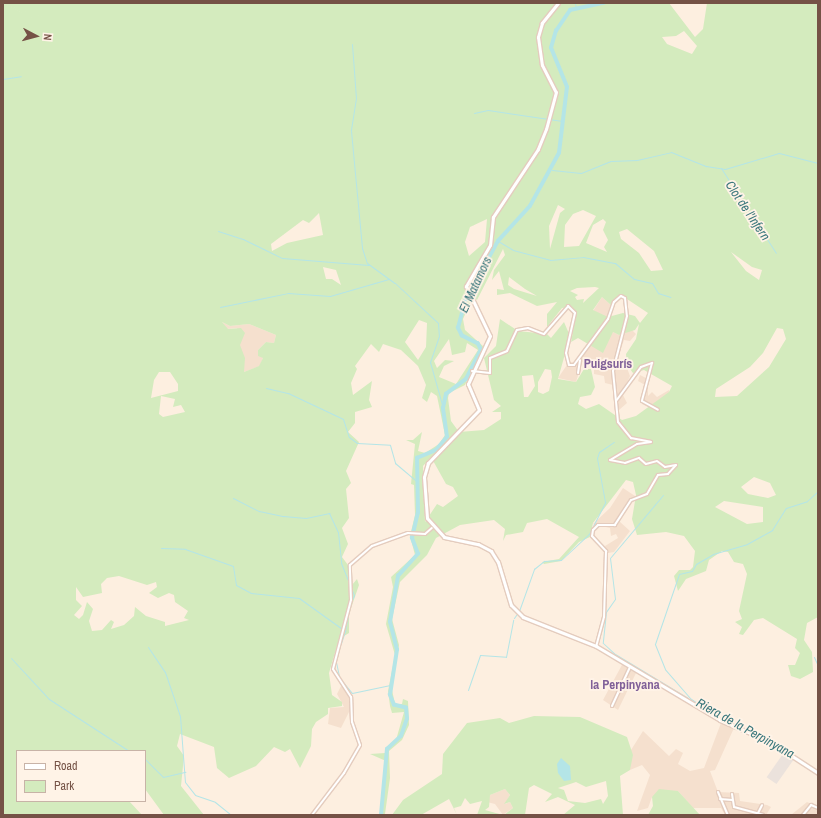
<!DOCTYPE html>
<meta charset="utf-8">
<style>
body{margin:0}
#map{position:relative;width:821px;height:818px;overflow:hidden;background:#fdefe0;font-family:"Archivo Narrow",sans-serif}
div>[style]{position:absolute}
.residential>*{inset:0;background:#f5e0ce}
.industrial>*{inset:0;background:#ebe2dc;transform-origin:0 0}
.green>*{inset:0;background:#d4ebbe}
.water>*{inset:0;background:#b4e5e7}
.stream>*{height:1px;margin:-0.5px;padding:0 0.5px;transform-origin:0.5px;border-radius:0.5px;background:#b4e5e7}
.river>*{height:3.5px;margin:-1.75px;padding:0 1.75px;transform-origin:1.75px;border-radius:1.75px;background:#b4e5e7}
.roads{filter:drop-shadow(1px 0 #e4ccbe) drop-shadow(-1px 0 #e4ccbe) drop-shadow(0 1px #e4ccbe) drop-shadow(0 -1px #e4ccbe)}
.minor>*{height:2px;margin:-1px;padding:0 1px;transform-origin:1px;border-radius:1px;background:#fff}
.tertiary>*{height:3px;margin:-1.5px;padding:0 1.5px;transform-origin:1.5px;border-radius:1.5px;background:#fff}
span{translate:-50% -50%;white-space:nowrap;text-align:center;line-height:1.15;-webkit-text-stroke:3.5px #fff3e7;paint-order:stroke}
.water-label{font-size:13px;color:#3a777c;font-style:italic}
.neighbourhood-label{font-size:13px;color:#816199;font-weight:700}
.frame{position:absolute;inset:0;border:4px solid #755246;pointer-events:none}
.legend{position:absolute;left:16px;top:750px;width:130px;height:52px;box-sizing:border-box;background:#fff3e7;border:1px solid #c8b3a7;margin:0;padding:5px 7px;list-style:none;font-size:12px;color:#755246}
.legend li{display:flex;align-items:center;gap:8px;height:20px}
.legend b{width:20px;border:1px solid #c8b3a7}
.north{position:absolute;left:16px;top:16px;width:40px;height:40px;-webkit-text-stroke:3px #fff3e7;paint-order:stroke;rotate:96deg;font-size:11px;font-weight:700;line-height:16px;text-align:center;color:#755246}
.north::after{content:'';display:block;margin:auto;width:14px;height:18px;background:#755246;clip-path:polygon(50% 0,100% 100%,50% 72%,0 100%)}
</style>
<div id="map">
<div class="residential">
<i style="clip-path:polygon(602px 297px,612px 306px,608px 318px,593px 311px)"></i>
<i style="clip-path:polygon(222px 322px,230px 326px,249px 324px,276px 335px,274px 343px,266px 342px,258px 350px,263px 358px,260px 366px,244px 372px,237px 328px,227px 329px)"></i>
<i style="clip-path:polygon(631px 329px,636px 334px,630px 341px,624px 340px,616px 363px,627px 368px,630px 376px,622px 393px,627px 403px,619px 410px,615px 410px,613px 385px,605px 383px,604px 376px,594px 374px,594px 368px,582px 362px,576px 382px,558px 378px,569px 362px,576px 362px,587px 345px,613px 332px,619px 335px)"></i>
<i style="clip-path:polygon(640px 375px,648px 379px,648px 396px,652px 392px,657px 397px,669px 390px,671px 397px,658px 412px,642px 404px,645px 385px,638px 381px)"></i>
<i style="clip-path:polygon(623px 488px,635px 496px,619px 521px,630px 531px,614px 552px,608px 553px,605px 546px,618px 538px,616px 534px,611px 536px,610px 528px,593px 524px,610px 508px)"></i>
<i style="clip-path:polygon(623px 663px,637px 671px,618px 710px,603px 700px)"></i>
<i style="clip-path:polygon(341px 686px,349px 695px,351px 708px,341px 728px,328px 724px,330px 708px,344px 707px,337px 694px)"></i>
<i style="clip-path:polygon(721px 723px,734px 728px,715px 770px,710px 771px,718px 792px,739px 793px,740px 801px,767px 805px,771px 807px,766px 815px,725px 815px,721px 808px,693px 808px,678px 791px,652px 797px,648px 808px,637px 811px,650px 775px,642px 765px,630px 770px,631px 750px,643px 731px,669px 756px,676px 749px,683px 753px,678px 764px,690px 771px,704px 768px)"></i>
<i style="clip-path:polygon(505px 789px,510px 795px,505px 804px,510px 802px,513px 808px,503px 815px,495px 804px,487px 802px,490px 795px)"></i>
<i style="clip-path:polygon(807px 802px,818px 807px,818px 815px,791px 815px)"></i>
</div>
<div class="industrial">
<i style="left:785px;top:751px;width:12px;height:32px;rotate:35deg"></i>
</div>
<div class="green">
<i style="clip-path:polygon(evenodd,3px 3px,669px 3px,695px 37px,703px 29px,707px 3px,818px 3px,818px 617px,807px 623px,804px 640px,812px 652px,813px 672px,800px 679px,791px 676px,788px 665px,795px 665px,800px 653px,795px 648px,797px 639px,763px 618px,754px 620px,743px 635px,739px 634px,742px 627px,735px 622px,742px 619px,739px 611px,747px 574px,743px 564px,734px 562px,728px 552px,722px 551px,709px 560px,706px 571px,686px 579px,678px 591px,674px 576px,679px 570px,690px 570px,693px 567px,695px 551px,684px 536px,666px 532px,637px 535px,632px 519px,636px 495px,633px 482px,626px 480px,593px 523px,590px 537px,579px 542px,561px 561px,544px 564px,542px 562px,559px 559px,579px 537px,547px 519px,527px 523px,523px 532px,506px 535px,503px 541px,505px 529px,494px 520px,460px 525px,436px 538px,427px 555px,400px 582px,392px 619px,399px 645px,392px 690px,395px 704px,402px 704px,403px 699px,408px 701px,409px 725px,402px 740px,389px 751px,390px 778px,385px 814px,390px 815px,380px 815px,386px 761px,370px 754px,385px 753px,396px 740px,404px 712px,392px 713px,390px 706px,388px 691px,395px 655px,386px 624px,393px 587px,391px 577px,415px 555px,410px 536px,415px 515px,414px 485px,411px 484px,415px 444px,406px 440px,413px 440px,422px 432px,418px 451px,425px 453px,439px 444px,445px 435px,437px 396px,431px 392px,427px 402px,422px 398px,426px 385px,418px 366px,401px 350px,383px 344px,379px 352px,371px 344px,355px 366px,357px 369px,351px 383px,353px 395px,372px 381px,369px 400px,372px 407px,355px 412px,355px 423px,348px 432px,359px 442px,346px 471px,351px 483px,346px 489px,349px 518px,342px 528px,348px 544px,342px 557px,348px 565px,352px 585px,357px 579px,359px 585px,349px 614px,349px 633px,339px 639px,329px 673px,332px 695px,342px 702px,342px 706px,328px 708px,328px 714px,316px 722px,312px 729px,311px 746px,300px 768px,290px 749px,285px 752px,274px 747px,256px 766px,229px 778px,217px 768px,214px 747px,180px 734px,177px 746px,184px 756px,181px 786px,204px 815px,164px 815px,145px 789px,145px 751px,17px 751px,17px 801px,129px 801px,142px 815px,3px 815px,3px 3px,684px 31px,697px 46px,692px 54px,667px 44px,662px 37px,676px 36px,684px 31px,3px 3px,558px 205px,565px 209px,560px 213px,550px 249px,549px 226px,558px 205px,3px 3px,583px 210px,596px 216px,579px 246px,564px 247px,565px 225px,573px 214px,583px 210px,3px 3px,319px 213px,323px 235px,287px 243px,272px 251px,271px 244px,303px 220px,309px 223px,319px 213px,3px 3px,487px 219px,485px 242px,469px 256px,465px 242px,470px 227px,487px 219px,3px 3px,603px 219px,606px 222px,603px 230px,608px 240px,604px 247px,607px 252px,586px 243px,593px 225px,603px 219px,3px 3px,627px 229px,654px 251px,663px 270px,651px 271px,639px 253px,621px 239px,619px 232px,627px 229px,3px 3px,503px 249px,505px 255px,494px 270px,492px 280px,499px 271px,504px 290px,497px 289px,497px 295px,510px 293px,537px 306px,557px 302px,547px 314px,547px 327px,562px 308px,572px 307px,576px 315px,571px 342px,578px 338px,603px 353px,613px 332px,619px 335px,635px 330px,639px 324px,636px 339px,626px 354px,627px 365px,633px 373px,644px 370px,672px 386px,669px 392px,636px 416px,622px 420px,599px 404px,586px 409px,578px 404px,580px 397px,591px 395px,595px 387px,591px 369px,584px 369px,576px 382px,558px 379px,570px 336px,564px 322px,551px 338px,547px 334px,518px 331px,500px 319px,496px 346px,484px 358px,494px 400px,501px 406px,492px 412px,501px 412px,501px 419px,484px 430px,459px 432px,451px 421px,448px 398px,449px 393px,465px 385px,484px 347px,465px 330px,463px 319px,473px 297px,477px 300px,503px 249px,3px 3px,731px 252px,752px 267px,762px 270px,759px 280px,746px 271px,731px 252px,3px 3px,323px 267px,336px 270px,341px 285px,332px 279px,326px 279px,323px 267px,3px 3px,509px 277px,525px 289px,537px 296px,514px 289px,508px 285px,509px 277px,3px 3px,577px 288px,595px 287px,599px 288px,583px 303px,584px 299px,577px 300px,575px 297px,578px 295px,570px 291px,577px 288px,3px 3px,621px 295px,648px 313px,640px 323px,635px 316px,623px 313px,608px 317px,593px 310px,602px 297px,612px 306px,621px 295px,3px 3px,419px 320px,427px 323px,426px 347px,418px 360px,405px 342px,419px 320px,3px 3px,222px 322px,230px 326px,249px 324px,276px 335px,274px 343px,266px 342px,258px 350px,258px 356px,263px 358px,259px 366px,244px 372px,245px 358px,240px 345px,245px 333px,241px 328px,228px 329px,222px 322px,3px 3px,777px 328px,783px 329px,786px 339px,769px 367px,737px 396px,715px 397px,716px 389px,750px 367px,763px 353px,777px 328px,3px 3px,449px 339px,452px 355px,465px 352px,467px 343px,478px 350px,456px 384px,439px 377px,444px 366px,454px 361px,445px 360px,437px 368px,434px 361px,449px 339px,3px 3px,545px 369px,551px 370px,552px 377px,549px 391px,543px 394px,538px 392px,538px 382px,545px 369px,3px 3px,159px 372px,170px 372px,178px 384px,178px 391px,151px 398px,154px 380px,159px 372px,3px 3px,533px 375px,535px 386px,528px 397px,524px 397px,522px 376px,533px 375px,3px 3px,161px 396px,175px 399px,173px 407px,181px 405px,185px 412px,163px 417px,159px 414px,161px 396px,3px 3px,431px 457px,446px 484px,453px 487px,458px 496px,443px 507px,437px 504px,425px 522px,423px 466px,431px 457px,3px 3px,754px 477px,770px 483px,776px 495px,768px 498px,748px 494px,741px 487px,754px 477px,3px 3px,724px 501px,763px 507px,763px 522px,747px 524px,715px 507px,724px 501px,3px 3px,119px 576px,147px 585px,156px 582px,157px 587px,149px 593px,158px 598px,169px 593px,174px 595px,175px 602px,188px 611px,184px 618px,189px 620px,165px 626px,165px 622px,146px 616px,135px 607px,134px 616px,124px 625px,111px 629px,114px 622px,111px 620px,102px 630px,92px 631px,89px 621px,93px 609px,87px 602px,83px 615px,79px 619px,74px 615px,82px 606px,76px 600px,76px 587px,83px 597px,102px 593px,101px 584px,107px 578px,119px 576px)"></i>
<i style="clip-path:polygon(evenodd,534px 716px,580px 717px,627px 737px,633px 755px,630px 770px,620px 776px,623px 815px,563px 815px,575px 805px,558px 797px,545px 802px,552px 794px,534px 785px,529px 788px,525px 815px,504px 815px,513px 808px,510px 802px,504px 804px,510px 795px,505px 789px,490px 795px,489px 807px,485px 810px,503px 815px,477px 815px,482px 801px,470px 804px,465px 798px,461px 806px,454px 808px,457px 815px,449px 799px,421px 815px,392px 815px,403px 800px,442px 774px,443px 754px,467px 723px,500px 718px,509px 723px,534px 716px,606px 781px,608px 796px,603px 804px,601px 799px,585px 803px,568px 801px,564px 790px,558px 788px,576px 782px,586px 787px,606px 781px)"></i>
<i style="clip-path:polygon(659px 789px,678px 791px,700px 815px,648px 815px,653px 806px,652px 797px)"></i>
</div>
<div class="water">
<i style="clip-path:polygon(561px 758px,570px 766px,571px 780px,564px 781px,558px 773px,557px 764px)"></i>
</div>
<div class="stream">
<i style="left:575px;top:3px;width:6px;rotate:81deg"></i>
<i style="left:352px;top:44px;width:54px;rotate:85.8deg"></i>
<i style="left:356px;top:98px;width:33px;rotate:99deg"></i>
<i style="left:351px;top:131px;width:118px;rotate:84.6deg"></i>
<i style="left:362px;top:248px;width:16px;rotate:72deg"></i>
<i style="left:367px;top:263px;width:34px;rotate:36deg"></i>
<i style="left:395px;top:283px;width:59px;rotate:42.9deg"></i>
<i style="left:438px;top:323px;width:13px;rotate:86deg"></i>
<i style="left:439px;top:336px;width:28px;rotate:109deg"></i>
<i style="left:430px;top:362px;width:48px;rotate:74.2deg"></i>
<i style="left:3px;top:79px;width:18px;rotate:-9deg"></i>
<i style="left:474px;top:113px;width:14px;rotate:-12deg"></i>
<i style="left:488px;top:110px;width:75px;rotate:8.5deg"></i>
<i style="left:721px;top:168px;width:101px;rotate:57.1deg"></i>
<i style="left:552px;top:170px;width:29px;rotate:6deg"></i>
<i style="left:581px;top:173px;width:32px;rotate:-22deg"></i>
<i style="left:611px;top:161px;width:26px;rotate:-2deg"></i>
<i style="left:637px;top:160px;width:35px;rotate:-13deg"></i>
<i style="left:671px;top:152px;width:38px;rotate:22deg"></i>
<i style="left:706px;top:166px;width:19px;rotate:9deg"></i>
<i style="left:725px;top:169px;width:56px;rotate:-16.5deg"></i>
<i style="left:779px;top:153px;width:40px;rotate:14.4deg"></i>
<i style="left:218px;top:231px;width:26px;rotate:18deg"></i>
<i style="left:243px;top:239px;width:43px;rotate:26deg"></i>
<i style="left:282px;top:258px;width:87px;rotate:4.6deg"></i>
<i style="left:498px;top:241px;width:17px;rotate:31deg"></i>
<i style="left:513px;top:250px;width:38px;rotate:15deg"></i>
<i style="left:550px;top:260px;width:33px;rotate:-5deg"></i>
<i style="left:583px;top:257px;width:33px;rotate:11deg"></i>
<i style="left:615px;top:263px;width:25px;rotate:40deg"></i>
<i style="left:634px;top:279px;width:18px;rotate:13deg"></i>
<i style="left:652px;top:283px;width:12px;rotate:59deg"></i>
<i style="left:658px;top:293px;width:13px;rotate:18deg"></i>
<i style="left:220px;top:307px;width:69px;rotate:-11.6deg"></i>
<i style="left:288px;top:293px;width:42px;rotate:4.1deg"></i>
<i style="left:330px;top:296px;width:61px;rotate:-16.1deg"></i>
<i style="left:266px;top:388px;width:23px;rotate:13deg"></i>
<i style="left:288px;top:393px;width:61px;rotate:25.3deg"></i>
<i style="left:343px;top:419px;width:19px;rotate:72deg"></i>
<i style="left:349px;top:437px;width:10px;rotate:37deg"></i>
<i style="left:357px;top:443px;width:33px;rotate:3deg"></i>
<i style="left:390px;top:445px;width:19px;rotate:74deg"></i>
<i style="left:395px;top:463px;width:30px;rotate:40deg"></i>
<i style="left:663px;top:495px;width:82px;rotate:130.1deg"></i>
<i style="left:610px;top:558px;width:41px;rotate:83deg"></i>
<i style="left:615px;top:599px;width:16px;rotate:125deg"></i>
<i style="left:606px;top:612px;width:31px;rotate:96deg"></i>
<i style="left:603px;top:643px;width:16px;rotate:43deg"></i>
<i style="left:615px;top:654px;width:85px;rotate:31.1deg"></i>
<i style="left:233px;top:498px;width:29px;rotate:27deg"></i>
<i style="left:259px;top:511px;width:25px;rotate:12deg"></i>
<i style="left:283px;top:516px;width:23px;rotate:5deg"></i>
<i style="left:306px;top:518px;width:24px;rotate:-12deg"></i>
<i style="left:329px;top:513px;width:21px;rotate:65deg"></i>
<i style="left:338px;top:532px;width:31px;rotate:84deg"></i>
<i style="left:341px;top:563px;width:24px;rotate:68deg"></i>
<i style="left:161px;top:548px;width:24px;rotate:2deg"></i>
<i style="left:185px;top:549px;width:51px;rotate:19.5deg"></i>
<i style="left:233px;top:566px;width:19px;rotate:81deg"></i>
<i style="left:236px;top:585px;width:17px;rotate:28deg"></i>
<i style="left:251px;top:593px;width:48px;rotate:5.9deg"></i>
<i style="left:299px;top:598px;width:57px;rotate:35.7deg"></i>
<i style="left:345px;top:631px;width:13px;rotate:108deg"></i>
<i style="left:351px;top:588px;width:8px;rotate:67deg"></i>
<i style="left:354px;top:595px;width:8px;rotate:113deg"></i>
<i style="left:519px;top:611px;width:45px;rotate:-70.3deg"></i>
<i style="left:534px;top:569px;width:13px;rotate:-39deg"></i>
<i style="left:544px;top:561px;width:17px;rotate:-3deg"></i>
<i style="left:561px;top:560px;width:38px;rotate:-43deg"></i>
<i style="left:589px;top:534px;width:36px;rotate:-63deg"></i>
<i style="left:605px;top:502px;width:45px;rotate:-100.3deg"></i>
<i style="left:597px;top:458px;width:6px;rotate:-72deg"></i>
<i style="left:599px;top:452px;width:18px;rotate:-34deg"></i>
<i style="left:514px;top:618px;width:4px;rotate:-56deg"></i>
<i style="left:345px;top:631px;width:15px;rotate:-79deg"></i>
<i style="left:148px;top:647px;width:30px;rotate:56deg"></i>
<i style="left:165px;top:672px;width:46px;rotate:71.2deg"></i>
<i style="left:180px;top:716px;width:66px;rotate:85.7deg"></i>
<i style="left:185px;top:782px;width:16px;rotate:52deg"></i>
<i style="left:195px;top:795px;width:21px;rotate:19deg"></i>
<i style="left:215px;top:802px;width:21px;rotate:39deg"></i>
<i style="left:814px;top:657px;width:10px;rotate:66deg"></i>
<i style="left:11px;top:658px;width:56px;rotate:47.2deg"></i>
<i style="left:49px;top:699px;width:95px;rotate:33deg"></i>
<i style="left:336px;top:662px;width:14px;rotate:78deg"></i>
<i style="left:343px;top:682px;width:14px;rotate:51deg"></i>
<i style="left:352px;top:693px;width:39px;rotate:-12deg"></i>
<i style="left:468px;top:690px;width:37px;rotate:-71deg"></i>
<i style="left:480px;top:655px;width:26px;rotate:4deg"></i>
<i style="left:506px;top:657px;width:38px;rotate:-79deg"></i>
<i style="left:145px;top:759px;width:25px;rotate:45deg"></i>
<i style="left:163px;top:777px;width:23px;rotate:-13deg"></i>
<i style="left:806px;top:764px;width:39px;rotate:-145deg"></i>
<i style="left:774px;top:742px;width:58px;rotate:-156.5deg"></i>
<i style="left:721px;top:719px;width:37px;rotate:-146deg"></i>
<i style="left:690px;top:698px;width:38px;rotate:-131deg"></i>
<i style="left:665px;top:669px;width:27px;rotate:-112deg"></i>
<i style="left:655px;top:644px;width:74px;rotate:-71.1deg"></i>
<i style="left:679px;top:574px;width:13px;rotate:-13deg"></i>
<i style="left:692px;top:571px;width:8px;rotate:-60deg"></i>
<i style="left:696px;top:564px;width:20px;rotate:-30deg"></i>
<i style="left:713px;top:554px;width:35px;rotate:-16deg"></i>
<i style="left:747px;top:544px;width:29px;rotate:-29deg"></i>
<i style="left:772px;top:530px;width:26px;rotate:-58deg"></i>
<i style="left:786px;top:508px;width:22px;rotate:-18deg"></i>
<i style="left:807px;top:501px;width:15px;rotate:-42deg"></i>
</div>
<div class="river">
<i style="left:381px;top:815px;width:66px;rotate:-84.8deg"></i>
<i style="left:387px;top:749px;width:19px;rotate:-43deg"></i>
<i style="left:401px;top:736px;width:18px;rotate:-71deg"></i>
<i style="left:407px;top:719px;width:11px;rotate:-95deg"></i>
<i style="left:406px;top:708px;width:12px;rotate:-166deg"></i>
<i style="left:394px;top:705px;width:11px;rotate:-112deg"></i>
<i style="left:390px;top:695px;width:46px;rotate:-81.2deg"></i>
<i style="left:397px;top:650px;width:29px;rotate:-104deg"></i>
<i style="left:390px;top:622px;width:47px;rotate:-80.1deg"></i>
<i style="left:398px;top:576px;width:30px;rotate:-48deg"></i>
<i style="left:418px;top:554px;width:17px;rotate:-111deg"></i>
<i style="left:412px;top:538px;width:26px;rotate:-77deg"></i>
<i style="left:418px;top:513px;width:55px;rotate:-91deg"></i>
<i style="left:417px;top:458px;width:21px;rotate:-23deg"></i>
<i style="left:436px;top:450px;width:17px;rotate:-50deg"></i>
<i style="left:447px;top:437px;width:29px;rotate:-98deg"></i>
<i style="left:443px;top:408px;width:14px;rotate:-78deg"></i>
<i style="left:446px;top:394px;width:25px;rotate:-37deg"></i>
<i style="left:466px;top:379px;width:33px;rotate:-63deg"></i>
<i style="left:481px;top:350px;width:7px;rotate:-117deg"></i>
<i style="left:478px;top:344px;width:18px;rotate:-153deg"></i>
<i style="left:462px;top:336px;width:9px;rotate:-117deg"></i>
<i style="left:458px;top:328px;width:30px;rotate:-75deg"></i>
<i style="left:466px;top:299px;width:66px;rotate:-61.1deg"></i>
<i style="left:498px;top:241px;width:47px;rotate:-47.6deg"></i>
<i style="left:530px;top:206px;width:60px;rotate:-61.3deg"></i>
<i style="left:559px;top:153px;width:66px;rotate:-83.1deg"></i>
<i style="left:567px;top:87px;width:42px;rotate:-112.3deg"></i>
<i style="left:551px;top:48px;width:18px;rotate:-74deg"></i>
<i style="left:556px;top:31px;width:25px;rotate:-56deg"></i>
<i style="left:570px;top:10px;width:35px;rotate:-12deg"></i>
</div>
<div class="roads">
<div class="minor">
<i style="left:472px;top:371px;width:18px;rotate:6deg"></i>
<i style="left:490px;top:373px;width:15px;rotate:-90deg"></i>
<i style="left:490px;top:358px;width:18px;rotate:-22deg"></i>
<i style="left:507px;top:351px;width:23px;rotate:-65deg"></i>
<i style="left:517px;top:330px;width:11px;rotate:-10deg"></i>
<i style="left:528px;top:328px;width:17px;rotate:21deg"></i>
<i style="left:544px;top:334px;width:37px;rotate:-49deg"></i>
<i style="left:568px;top:306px;width:10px;rotate:45deg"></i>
<i style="left:575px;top:313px;width:41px;rotate:102.7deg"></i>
<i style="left:566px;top:353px;width:12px;rotate:76deg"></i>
<i style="left:569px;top:365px;width:5px"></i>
<i style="left:574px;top:365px;width:57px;rotate:-53.5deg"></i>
<i style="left:608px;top:319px;width:18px;rotate:-71deg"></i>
<i style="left:614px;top:302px;width:9px;rotate:-41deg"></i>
<i style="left:621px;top:296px;width:4px;rotate:27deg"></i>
<i style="left:625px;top:298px;width:18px;rotate:84deg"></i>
<i style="left:627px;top:316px;width:57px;rotate:104.3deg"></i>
<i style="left:613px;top:371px;width:51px;rotate:84.4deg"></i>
<i style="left:618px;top:422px;width:21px;rotate:51deg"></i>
<i style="left:631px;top:438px;width:20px;rotate:11deg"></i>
<i style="left:651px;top:442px;width:14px;rotate:172deg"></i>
<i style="left:637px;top:444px;width:31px;rotate:149deg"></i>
<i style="left:610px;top:460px;width:15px;rotate:11deg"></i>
<i style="left:625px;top:463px;width:15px;rotate:-20deg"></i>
<i style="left:639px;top:458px;width:9px;rotate:41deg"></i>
<i style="left:646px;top:464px;width:11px;rotate:-15deg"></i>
<i style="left:657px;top:461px;width:10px;rotate:37deg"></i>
<i style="left:665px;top:467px;width:11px;rotate:-10deg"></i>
<i style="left:676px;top:465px;width:12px;rotate:132deg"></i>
<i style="left:668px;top:474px;width:10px;rotate:174deg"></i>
<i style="left:658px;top:475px;width:22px;rotate:120deg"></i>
<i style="left:647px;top:494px;width:17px;rotate:159deg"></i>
<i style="left:631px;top:500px;width:30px;rotate:123deg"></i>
<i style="left:615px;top:525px;width:17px;rotate:180deg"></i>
<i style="left:598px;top:525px;width:7px;rotate:135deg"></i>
<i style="left:593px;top:530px;width:6px;rotate:99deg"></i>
<i style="left:592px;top:536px;width:21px;rotate:47deg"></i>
<i style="left:606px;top:551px;width:66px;rotate:91.7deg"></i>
<i style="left:604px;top:617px;width:30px;rotate:105deg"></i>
<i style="left:578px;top:373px;width:13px;rotate:-81deg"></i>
<i style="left:616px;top:401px;width:42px;rotate:-53.7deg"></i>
<i style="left:641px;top:367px;width:12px;rotate:-20deg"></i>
<i style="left:652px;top:363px;width:39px;rotate:105deg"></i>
<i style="left:642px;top:401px;width:18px;rotate:29deg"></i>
<i style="left:612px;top:706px;width:43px;rotate:-65.2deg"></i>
<i style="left:718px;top:792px;width:25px;rotate:67deg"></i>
<i style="left:732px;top:794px;width:13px;rotate:81deg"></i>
<i style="left:734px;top:807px;width:30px;rotate:15deg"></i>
<i style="left:720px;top:799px;width:12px;rotate:5deg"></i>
<i style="left:312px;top:815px;width:53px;rotate:-52.7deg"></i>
<i style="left:344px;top:773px;width:32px;rotate:-60deg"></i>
<i style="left:360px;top:745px;width:24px;rotate:-109deg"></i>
<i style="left:352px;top:722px;width:25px;rotate:-92deg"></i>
<i style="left:351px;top:697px;width:33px;rotate:-123deg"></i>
<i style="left:333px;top:669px;width:71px;rotate:-75.4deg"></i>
<i style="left:351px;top:600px;width:35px;rotate:-92deg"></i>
<i style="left:350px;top:565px;width:29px;rotate:-41deg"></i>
<i style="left:372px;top:546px;width:38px;rotate:-20deg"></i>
<i style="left:408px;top:533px;width:17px;rotate:3deg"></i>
<i style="left:425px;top:534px;width:9px;rotate:-41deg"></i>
<i style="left:757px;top:815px;width:11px;rotate:-63deg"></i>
<i style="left:803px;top:815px;width:13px;rotate:-51deg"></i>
<i style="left:811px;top:805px;width:8px;rotate:23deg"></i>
</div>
<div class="tertiary">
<i style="left:558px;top:3px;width:26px;rotate:129deg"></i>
<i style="left:542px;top:23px;width:15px;rotate:106deg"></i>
<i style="left:538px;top:37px;width:28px;rotate:82deg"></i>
<i style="left:542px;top:65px;width:30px;rotate:63deg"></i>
<i style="left:556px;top:92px;width:38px;rotate:105deg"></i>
<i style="left:546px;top:129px;width:22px;rotate:112deg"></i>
<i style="left:538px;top:149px;width:82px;rotate:123.5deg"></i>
<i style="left:493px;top:217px;width:28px;rotate:96deg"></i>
<i style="left:490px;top:245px;width:48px;rotate:120.3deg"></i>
<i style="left:466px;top:286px;width:55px;rotate:64.4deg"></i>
<i style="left:490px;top:336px;width:53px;rotate:114.6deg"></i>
<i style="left:468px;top:384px;width:28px;rotate:67deg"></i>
<i style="left:479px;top:410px;width:74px;rotate:133.9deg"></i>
<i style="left:428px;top:463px;width:15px;rotate:106deg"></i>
<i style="left:424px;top:477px;width:41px;rotate:85.8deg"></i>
<i style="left:427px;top:518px;width:25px;rotate:48deg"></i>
<i style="left:444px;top:537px;width:35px;rotate:12deg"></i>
<i style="left:478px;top:544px;width:15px;rotate:28deg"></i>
<i style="left:491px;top:551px;width:13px;rotate:58deg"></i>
<i style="left:498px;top:562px;width:45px;rotate:73.2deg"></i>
<i style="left:511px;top:605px;width:17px;rotate:45deg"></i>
<i style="left:523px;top:617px;width:79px;rotate:21.7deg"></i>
<i style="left:596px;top:646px;width:144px;rotate:30.8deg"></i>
<i style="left:720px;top:720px;width:53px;rotate:23.2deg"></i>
<i style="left:769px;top:741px;width:59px;rotate:33.1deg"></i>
</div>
</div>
<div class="water-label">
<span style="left:747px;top:211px;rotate:56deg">Clot de l'Infern</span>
<span style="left:476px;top:285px;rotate:-65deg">El Matamors</span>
<span style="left:745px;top:729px;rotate:29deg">Riera de la Perpinyana</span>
</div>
<div class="neighbourhood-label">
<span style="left:608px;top:364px">Puigsurís</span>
<span style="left:625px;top:685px">la Perpinyana</span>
</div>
<div class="frame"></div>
<ul class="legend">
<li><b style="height:5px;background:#fff"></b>Road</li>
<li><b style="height:11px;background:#d4ebbe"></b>Park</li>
</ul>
<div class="north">N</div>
</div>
